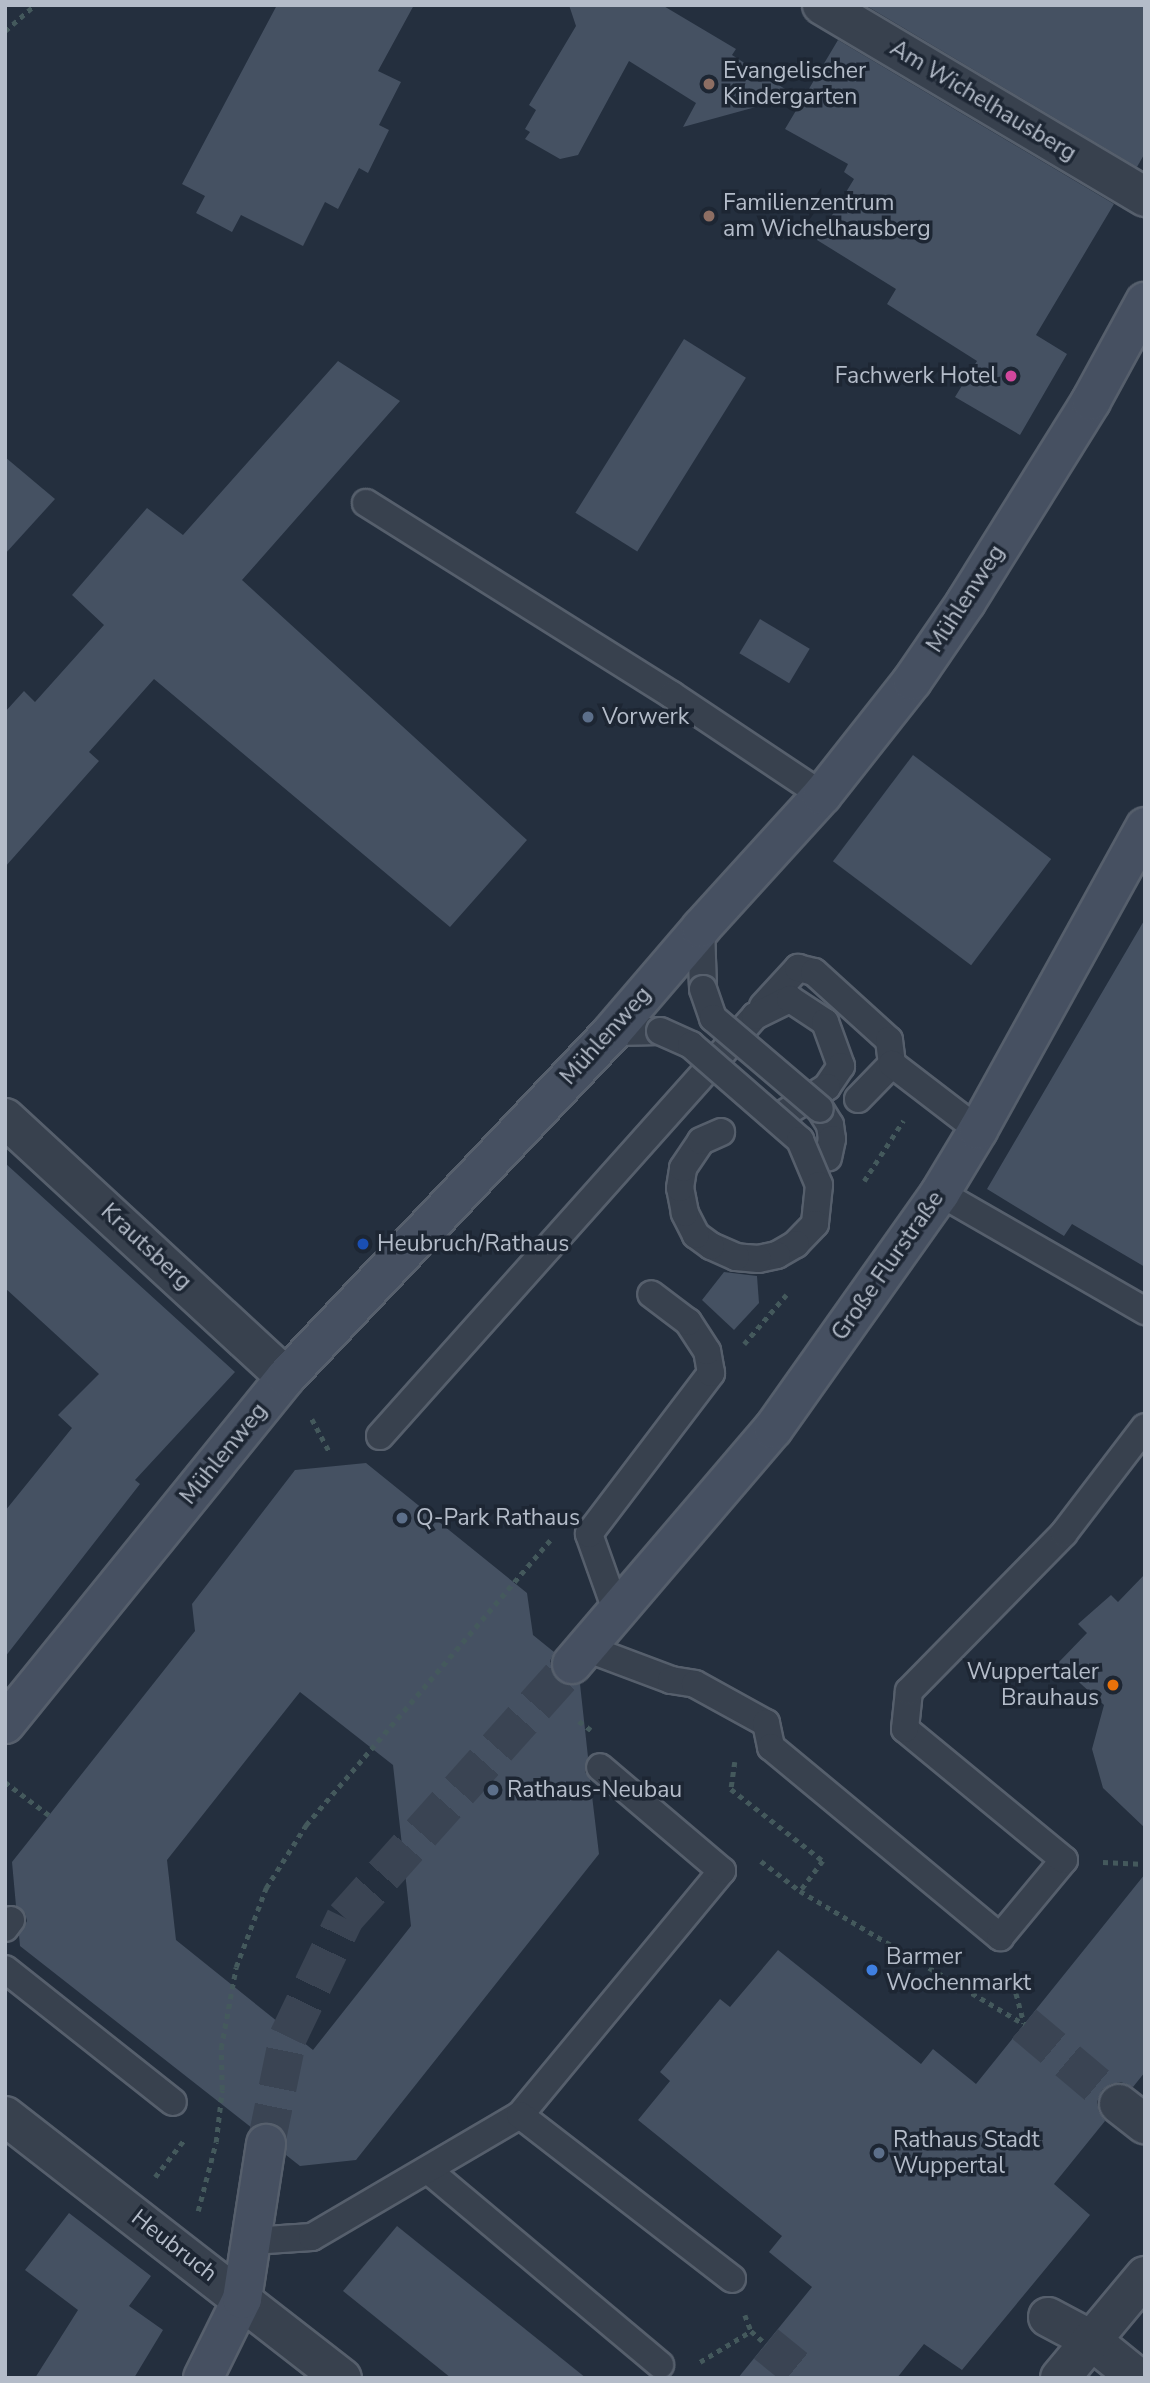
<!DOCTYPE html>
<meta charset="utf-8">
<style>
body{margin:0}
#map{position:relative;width:1150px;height:2383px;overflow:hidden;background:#242f3e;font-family:"Nunito Sans",sans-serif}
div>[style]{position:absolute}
.building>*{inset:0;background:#455162;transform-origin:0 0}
.pedestrian-tunnel>*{height:38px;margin-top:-19px;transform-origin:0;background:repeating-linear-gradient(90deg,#3a4453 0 38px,transparent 0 57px)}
.secondary-tunnel>*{height:38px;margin-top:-19px;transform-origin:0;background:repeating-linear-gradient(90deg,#3a4453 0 38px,transparent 0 57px)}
.path>*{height:4.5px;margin-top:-2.25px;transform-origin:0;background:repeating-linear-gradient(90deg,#44595c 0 5px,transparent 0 10px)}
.roads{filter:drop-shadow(2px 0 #565f6c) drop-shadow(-2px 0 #565f6c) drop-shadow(0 2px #565f6c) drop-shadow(0 -2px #565f6c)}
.service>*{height:26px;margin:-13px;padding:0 13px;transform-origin:13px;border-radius:13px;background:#38414e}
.pedestrian>*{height:38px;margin:-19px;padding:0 19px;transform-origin:19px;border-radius:19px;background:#38414e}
.minor>*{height:38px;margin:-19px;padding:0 19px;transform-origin:19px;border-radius:19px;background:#38414e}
.secondary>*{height:38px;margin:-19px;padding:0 19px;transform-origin:19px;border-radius:19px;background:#465061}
.bridges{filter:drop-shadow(2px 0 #565f6c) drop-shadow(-2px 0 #565f6c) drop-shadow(0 2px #565f6c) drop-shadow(0 -2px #565f6c)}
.service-bridge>*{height:26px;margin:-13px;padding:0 13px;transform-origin:13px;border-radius:13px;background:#38414e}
.dots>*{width:19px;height:19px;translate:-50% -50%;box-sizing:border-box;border:4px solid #1d2633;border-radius:50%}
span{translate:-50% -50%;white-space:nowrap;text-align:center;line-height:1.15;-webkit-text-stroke:7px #1d2633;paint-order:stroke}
.poi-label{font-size:23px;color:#b4bcc9}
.left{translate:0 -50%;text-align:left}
.right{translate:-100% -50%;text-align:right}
.street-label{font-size:23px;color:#b4bcc9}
.frame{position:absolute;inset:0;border:7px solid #b4bcc9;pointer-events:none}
</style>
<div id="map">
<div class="building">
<i style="clip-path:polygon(277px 5px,414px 5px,378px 71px,401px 82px,379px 125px,389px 130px,368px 173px,359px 168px,338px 209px,325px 202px,303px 246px,241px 215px,232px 232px,196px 213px,205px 196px,182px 184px)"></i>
<i style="clip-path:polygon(569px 5px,662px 5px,736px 49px,732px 55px,796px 96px,683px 127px,696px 103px,629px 61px,578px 155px,560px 159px,525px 139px,530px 132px,525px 129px,536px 110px,529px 105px,576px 26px)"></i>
<i style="clip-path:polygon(865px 5px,1145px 5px,1145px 153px,1137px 167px)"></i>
<i style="clip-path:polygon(838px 40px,1114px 204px,1036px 335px,1067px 354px,1020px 435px,955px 397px,977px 361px,887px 304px,896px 289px,817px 240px,854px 179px,844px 172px,848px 164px,785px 129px)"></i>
<i style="left:684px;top:339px;width:73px;height:205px;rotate:32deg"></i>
<i style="clip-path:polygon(338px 361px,400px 401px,242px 580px,527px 840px,450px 927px,154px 679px,89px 752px,99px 761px,5px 867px,5px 712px,24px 691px,35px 702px,104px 625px,72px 595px,147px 508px,183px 535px)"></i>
<i style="clip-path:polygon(5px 457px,55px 499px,5px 554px)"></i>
<i style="left:760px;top:619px;width:58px;height:40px;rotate:31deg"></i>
<i style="left:913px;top:755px;width:173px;height:133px;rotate:37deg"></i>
<i style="clip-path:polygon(1145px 919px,1145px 1267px,1072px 1224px,1064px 1236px,987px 1189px)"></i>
<i style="clip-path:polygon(5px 1163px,235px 1372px,135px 1480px,140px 1484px,5px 1657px,5px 1511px,72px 1428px,58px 1415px,99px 1374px,5px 1288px)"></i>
<i style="clip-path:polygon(724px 1272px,757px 1276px,759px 1303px,734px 1330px,702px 1300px)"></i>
<i style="clip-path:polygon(evenodd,366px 1463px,527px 1593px,533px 1635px,554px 1652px,550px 1661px,552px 1672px,557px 1680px,567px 1685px,580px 1684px,588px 1757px,585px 1772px,590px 1779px,599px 1854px,356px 2160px,300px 2166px,286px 2155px,287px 2137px,279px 2127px,269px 2122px,252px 2128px,20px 1946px,19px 1935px,27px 1921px,25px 1913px,16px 1906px,12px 1862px,195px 1631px,192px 1604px,295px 1470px,366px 1463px,300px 1692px,393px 1765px,411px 1926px,313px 2050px,176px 1940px,167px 1860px,300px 1692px)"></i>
<i style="clip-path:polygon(1145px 1574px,1145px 1828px,1103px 1788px,1092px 1749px,1104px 1705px,1058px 1663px,1087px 1633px,1078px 1624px,1111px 1595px,1118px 1602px)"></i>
<i style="clip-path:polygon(1145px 1874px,1145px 2072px,1133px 2087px,1121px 2082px,1111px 2084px,1102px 2090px,1097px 2102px,1099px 2112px,1105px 2121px,1054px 2184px,1090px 2215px,962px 2370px,924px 2344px,897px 2378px,738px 2378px,812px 2287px,769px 2252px,782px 2236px,638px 2120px,670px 2081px,660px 2072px,720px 1999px,730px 2007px,778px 1950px,921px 2064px,933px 2049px,976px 2084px)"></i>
<i style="clip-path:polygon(69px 2213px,151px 2276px,129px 2306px,163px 2330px,134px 2378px,35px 2378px,78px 2310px,25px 2270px)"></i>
<i style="clip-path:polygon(397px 2226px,586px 2378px,451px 2378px,343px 2291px)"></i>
</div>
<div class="pedestrian-tunnel">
<i style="left:1024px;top:2024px;width:124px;rotate:40.1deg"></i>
<i style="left:766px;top:2344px;width:54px;rotate:39deg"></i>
</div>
<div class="secondary-tunnel">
<i style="left:266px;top:2144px;width:109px;rotate:-78.4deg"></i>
<i style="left:288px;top:2037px;width:132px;rotate:-64.4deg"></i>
<i style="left:345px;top:1918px;width:341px;rotate:-48.2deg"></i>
</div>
<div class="path">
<i style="left:5px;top:31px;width:40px;rotate:-41deg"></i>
<i style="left:864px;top:1181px;width:72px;rotate:-57deg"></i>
<i style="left:744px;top:1344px;width:65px;rotate:-49.4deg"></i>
<i style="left:312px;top:1419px;width:38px;rotate:62deg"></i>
<i style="left:579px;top:1721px;width:15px;rotate:37deg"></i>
<i style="left:735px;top:1762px;width:27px;rotate:98deg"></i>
<i style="left:731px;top:1789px;width:117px;rotate:38deg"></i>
<i style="left:823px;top:1861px;width:38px;rotate:127deg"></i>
<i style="left:800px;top:1891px;width:261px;rotate:30.7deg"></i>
<i style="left:5px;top:1782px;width:55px;rotate:36.9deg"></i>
<i style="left:761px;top:1861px;width:49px;rotate:37.6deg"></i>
<i style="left:1103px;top:1862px;width:42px;rotate:2.7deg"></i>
<i style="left:1011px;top:1974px;width:51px;rotate:75.1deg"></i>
<i style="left:155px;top:2177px;width:47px;rotate:-51.9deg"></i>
<i style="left:198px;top:2211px;width:71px;rotate:-75.4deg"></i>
<i style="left:216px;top:2142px;width:52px;rotate:-83.4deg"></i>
<i style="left:222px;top:2090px;width:42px;rotate:-91.4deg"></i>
<i style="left:221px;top:2048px;width:82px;rotate:-79.5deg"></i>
<i style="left:236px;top:1967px;width:85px;rotate:-69.2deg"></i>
<i style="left:266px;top:1888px;width:75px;rotate:-57.6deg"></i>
<i style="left:306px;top:1825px;width:375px;rotate:-49.4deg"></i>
<i style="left:745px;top:2315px;width:17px;rotate:69deg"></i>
<i style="left:700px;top:2362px;width:60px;rotate:-31.3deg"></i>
<i style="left:751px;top:2331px;width:20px;rotate:41deg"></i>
</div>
<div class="roads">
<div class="service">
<i style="left:366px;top:503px;width:361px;rotate:32.1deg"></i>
<i style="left:672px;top:695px;width:180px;rotate:33.7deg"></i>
<i style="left:701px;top:928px;width:61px;rotate:88.1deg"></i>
<i style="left:763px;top:1006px;width:52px;rotate:-47.4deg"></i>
<i style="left:798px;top:968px;width:16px;rotate:14deg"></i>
<i style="left:814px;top:972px;width:101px;rotate:42.2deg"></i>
<i style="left:889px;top:1040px;width:24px;rotate:83deg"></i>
<i style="left:612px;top:1032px;width:48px;rotate:-1.2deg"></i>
<i style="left:858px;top:1099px;width:49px;rotate:-45.8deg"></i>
<i style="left:892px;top:1064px;width:108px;rotate:37.5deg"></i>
<i style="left:820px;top:1109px;width:19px;rotate:58deg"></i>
<i style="left:830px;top:1125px;width:14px;rotate:82deg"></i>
<i style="left:832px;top:1139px;width:19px;rotate:102deg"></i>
<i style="left:940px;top:1193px;width:237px;rotate:29.9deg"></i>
<i style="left:380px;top:1436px;width:563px;rotate:-48.24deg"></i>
<i style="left:755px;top:1016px;width:39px;rotate:-26deg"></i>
<i style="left:790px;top:999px;width:42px;rotate:33.3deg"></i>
<i style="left:825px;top:1022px;width:47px;rotate:70deg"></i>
<i style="left:841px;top:1066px;width:25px;rotate:124deg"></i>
<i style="left:827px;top:1087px;width:55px;rotate:148.3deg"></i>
<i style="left:616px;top:1610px;width:81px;rotate:-109.6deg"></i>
<i style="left:589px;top:1534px;width:202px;rotate:-52.8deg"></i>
<i style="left:711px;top:1373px;width:22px;rotate:-100deg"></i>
<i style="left:707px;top:1351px;width:35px;rotate:-123deg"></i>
<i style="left:688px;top:1322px;width:46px;rotate:-142.9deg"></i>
<i style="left:586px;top:1648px;width:91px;rotate:20.6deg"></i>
<i style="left:671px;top:1680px;width:24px;rotate:9deg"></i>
<i style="left:695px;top:1684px;width:81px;rotate:28.8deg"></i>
<i style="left:766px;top:1723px;width:25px;rotate:78deg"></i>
<i style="left:771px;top:1747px;width:298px;rotate:39.7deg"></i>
<i style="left:1000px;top:1937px;width:100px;rotate:-50.3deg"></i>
<i style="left:1064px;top:1860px;width:206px;rotate:-140.5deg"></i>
<i style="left:905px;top:1729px;width:38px;rotate:-84deg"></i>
<i style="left:909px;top:1691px;width:221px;rotate:-45.5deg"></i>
<i style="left:1064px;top:1533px;width:133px;rotate:-52.6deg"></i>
<i style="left:5px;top:1928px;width:10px;rotate:-53deg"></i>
<i style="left:5px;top:1969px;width:214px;rotate:38.4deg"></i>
<i style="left:520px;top:2115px;width:317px;rotate:-50.4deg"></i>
<i style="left:722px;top:1871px;width:160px;rotate:-139.6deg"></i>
<i style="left:428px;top:2170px;width:303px;rotate:40deg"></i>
<i style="left:251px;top:2241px;width:61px;rotate:-3.8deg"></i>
<i style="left:312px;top:2237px;width:241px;rotate:-30.4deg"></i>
<i style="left:520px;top:2115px;width:268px;rotate:37.7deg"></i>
</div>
<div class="pedestrian">
<i style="left:1119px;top:2104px;width:33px;rotate:38deg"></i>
<i style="left:1048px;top:2317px;width:49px;rotate:28.1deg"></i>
<i style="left:1091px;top:2340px;width:60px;rotate:39deg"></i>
<i style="left:1060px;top:2378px;width:133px;rotate:-50.2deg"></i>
</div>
<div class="minor">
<i style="left:822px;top:5px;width:376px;rotate:30.7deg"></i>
<i style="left:5px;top:1118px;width:382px;rotate:42.7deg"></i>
<i style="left:5px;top:2116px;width:427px;rotate:37.9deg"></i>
</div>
<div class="secondary">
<i style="left:572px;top:1664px;width:309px;rotate:-49.5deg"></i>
<i style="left:773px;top:1429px;width:289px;rotate:-54.7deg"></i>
<i style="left:940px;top:1193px;width:74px;rotate:-58.9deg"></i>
<i style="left:978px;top:1130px;width:346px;rotate:-61.1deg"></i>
<i style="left:5px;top:1724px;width:447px;rotate:-51deg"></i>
<i style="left:286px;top:1377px;width:475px;rotate:-46.6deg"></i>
<i style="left:612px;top:1032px;width:137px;rotate:-49.4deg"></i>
<i style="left:701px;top:928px;width:180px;rotate:-47.7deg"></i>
<i style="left:822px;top:795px;width:145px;rotate:-51.7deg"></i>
<i style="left:912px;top:681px;width:96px;rotate:-55.6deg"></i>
<i style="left:966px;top:602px;width:237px;rotate:-58.1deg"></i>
<i style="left:1091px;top:401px;width:113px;rotate:-61.4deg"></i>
<i style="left:203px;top:2378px;width:88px;rotate:-63.7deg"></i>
<i style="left:242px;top:2299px;width:157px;rotate:-81.2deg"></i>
</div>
</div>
<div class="bridges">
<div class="service-bridge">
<i style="left:703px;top:989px;width:31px;rotate:71deg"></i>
<i style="left:713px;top:1018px;width:140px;rotate:40.4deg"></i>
<i style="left:660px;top:1031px;width:34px;rotate:24deg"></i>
<i style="left:691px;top:1045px;width:145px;rotate:41.1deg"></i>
<i style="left:800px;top:1140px;width:49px;rotate:67.1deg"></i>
<i style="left:819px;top:1185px;width:39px;rotate:96deg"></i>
<i style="left:815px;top:1224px;width:28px;rotate:134deg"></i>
<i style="left:796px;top:1244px;width:22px;rotate:150deg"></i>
<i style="left:777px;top:1255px;width:19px;rotate:168deg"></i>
<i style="left:758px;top:1259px;width:22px;rotate:-175deg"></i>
<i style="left:736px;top:1257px;width:27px;rotate:-156deg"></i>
<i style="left:711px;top:1246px;width:19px;rotate:-144deg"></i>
<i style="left:696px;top:1235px;width:25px;rotate:-117deg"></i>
<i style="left:685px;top:1213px;width:25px;rotate:-101deg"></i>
<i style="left:680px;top:1188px;width:20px;rotate:-81deg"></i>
<i style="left:683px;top:1168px;width:32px;rotate:-56deg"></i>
<i style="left:701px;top:1141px;width:22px;rotate:-24deg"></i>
</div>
</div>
<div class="dots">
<i style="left:709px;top:84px;background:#8d6e63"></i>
<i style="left:709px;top:216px;background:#8d6e63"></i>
<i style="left:1011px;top:376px;background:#d1479c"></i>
<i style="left:588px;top:717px;background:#5c6f8a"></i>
<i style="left:363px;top:1244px;background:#1a4fb4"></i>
<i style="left:402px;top:1518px;background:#5c6f8a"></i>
<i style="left:1113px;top:1685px;background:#e8710a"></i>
<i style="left:493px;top:1790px;background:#5c6f8a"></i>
<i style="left:872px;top:1970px;background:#3f7fe0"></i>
<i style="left:879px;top:2153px;background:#5c6f8a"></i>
</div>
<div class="poi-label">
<span class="left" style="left:723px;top:84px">Evangelischer<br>Kindergarten</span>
<span class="left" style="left:723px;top:216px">Familienzentrum<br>am Wichelhausberg</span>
<span class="right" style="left:997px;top:376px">Fachwerk Hotel</span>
<span class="left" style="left:602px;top:717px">Vorwerk</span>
<span class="left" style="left:377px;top:1244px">Heubruch/Rathaus</span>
<span class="left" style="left:416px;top:1518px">Q-Park Rathaus</span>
<span class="right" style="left:1099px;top:1685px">Wuppertaler<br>Brauhaus</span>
<span class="left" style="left:507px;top:1790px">Rathaus-Neubau</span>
<span class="left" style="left:886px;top:1970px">Barmer<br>Wochenmarkt</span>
<span class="left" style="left:893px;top:2153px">Rathaus Stadt<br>Wuppertal</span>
</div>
<div class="street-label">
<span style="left:983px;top:101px;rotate:31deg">Am Wichelhausberg</span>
<span style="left:966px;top:599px;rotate:-57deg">Mühlenweg</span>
<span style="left:606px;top:1036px;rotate:-48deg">Mühlenweg</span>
<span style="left:146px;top:1247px;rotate:43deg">Krautsberg</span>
<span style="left:888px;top:1266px;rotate:-55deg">Große Flurstraße</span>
<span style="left:224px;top:1454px;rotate:-51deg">Mühlenweg</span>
<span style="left:174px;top:2246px;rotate:38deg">Heubruch</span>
</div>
<div class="frame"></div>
</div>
